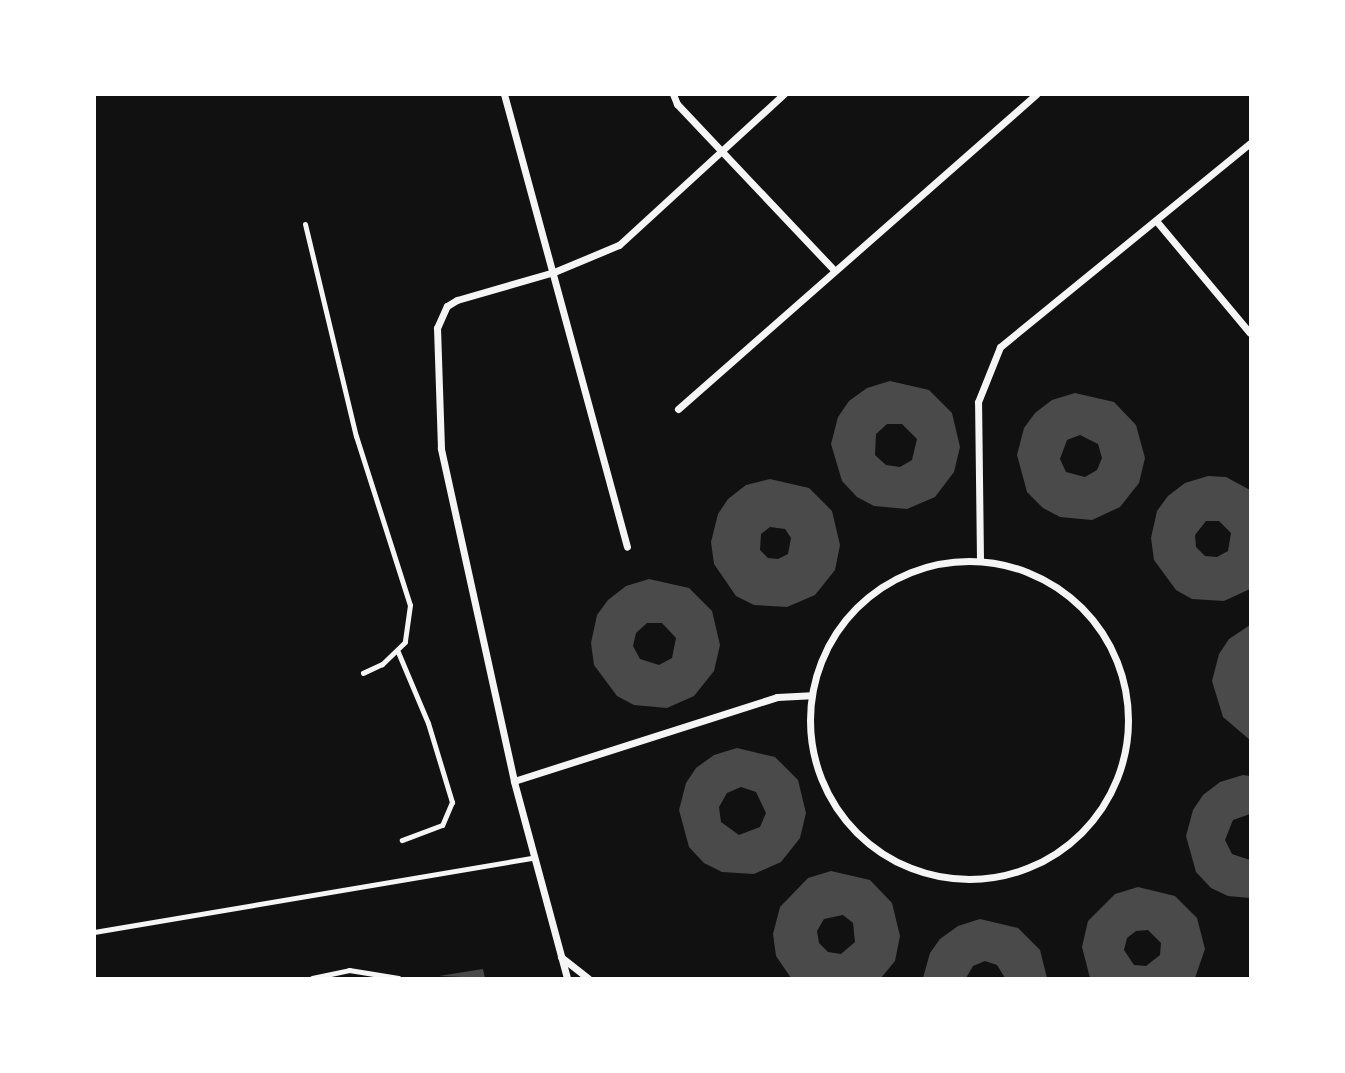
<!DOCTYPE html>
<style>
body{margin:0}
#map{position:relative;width:1345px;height:1073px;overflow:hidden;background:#111;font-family:"Archivo Narrow",sans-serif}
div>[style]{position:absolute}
.building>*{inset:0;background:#4a4a4a}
.service>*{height:5px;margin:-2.5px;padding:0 2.5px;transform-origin:2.5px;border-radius:2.5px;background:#f5f5f5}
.minor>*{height:7px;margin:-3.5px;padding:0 3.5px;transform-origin:3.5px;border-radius:3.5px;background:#f5f5f5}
.minor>.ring{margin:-3.5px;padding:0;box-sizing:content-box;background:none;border:7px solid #f5f5f5;border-radius:50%}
span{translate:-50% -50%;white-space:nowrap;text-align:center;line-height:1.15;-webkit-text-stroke:5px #fff;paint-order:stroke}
.frame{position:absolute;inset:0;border:96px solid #fff;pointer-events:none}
</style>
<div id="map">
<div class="building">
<i style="clip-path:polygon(evenodd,890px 381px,929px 390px,952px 413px,960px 447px,954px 472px,935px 497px,907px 509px,874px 506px,857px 497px,842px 481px,831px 444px,838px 417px,849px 401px,867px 388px,890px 381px,887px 424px,902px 424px,917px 439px,912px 460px,900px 467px,886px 465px,875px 455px,876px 434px,887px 424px)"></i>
<i style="clip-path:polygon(evenodd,1075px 393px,1114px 402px,1136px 425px,1145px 458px,1139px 483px,1120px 507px,1092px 520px,1060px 517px,1043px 508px,1027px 492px,1017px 455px,1024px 428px,1035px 413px,1052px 400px,1075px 393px,1080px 435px,1098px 444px,1102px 458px,1097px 470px,1085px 477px,1066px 472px,1060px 459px,1067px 440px,1080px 435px)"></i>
<i style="clip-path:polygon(evenodd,1208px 476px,1226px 477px,1250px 490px,1250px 589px,1224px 601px,1192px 599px,1176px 590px,1154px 560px,1151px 538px,1157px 511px,1168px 496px,1185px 483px,1208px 476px,1206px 521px,1219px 521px,1231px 533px,1228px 551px,1217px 557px,1205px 556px,1196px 547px,1195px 535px,1206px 521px)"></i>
<i style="clip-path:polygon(evenodd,770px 479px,809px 488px,832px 511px,840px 545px,835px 570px,815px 595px,787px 607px,754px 605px,736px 596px,714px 564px,711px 542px,718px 514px,728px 499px,746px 485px,770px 479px,770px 527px,785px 529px,791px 538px,788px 554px,778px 559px,768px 558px,760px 550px,761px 534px,770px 527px)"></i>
<i style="clip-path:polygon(evenodd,649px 579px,689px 588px,712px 611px,720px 645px,714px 671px,694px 696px,667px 708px,634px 705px,617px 696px,594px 665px,591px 643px,597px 615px,608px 600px,626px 586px,649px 579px,647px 623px,662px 623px,676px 638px,672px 658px,659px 665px,640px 659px,633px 646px,636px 633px,647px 623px)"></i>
<i style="clip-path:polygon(1250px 625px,1250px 740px,1223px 717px,1212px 681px,1219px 654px,1229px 639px)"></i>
<i style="clip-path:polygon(evenodd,737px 748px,775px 757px,798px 780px,806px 813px,800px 838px,781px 862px,754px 874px,722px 872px,704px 863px,689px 847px,679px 810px,686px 783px,696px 768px,714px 755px,737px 748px,741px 787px,756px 792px,766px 813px,760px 827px,739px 835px,721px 822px,719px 807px,727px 793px,741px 787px)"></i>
<i style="clip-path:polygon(1243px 775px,1250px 776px,1250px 814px,1233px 820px,1225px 840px,1232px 854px,1250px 860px,1250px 898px,1228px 896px,1211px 888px,1196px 872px,1186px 836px,1193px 810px,1203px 795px,1220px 782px)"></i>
<i style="clip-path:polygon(evenodd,831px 871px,870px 880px,892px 903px,900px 936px,895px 961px,881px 978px,791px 978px,776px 956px,773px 934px,780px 907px,808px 878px,831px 871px,843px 915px,853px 923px,855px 942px,841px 954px,828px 952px,819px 943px,817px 931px,824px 919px,843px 915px)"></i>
<i style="clip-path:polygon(evenodd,1138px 887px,1175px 896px,1197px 918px,1205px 949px,1195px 978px,1090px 978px,1082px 947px,1088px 921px,1115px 894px,1138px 887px,1148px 930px,1161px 943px,1160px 955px,1146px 966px,1134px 965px,1124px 950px,1127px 938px,1136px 931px,1148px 930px)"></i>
<i style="clip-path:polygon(980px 919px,1018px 928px,1040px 950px,1047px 978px,1005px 978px,997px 965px,985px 961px,973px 966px,966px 978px,923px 978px,930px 953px,940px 939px,958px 926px)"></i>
<i style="clip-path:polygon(483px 969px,485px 978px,439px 976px)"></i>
</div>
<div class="service">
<i style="left:305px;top:224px;width:218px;rotate:76.5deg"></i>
<i style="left:356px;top:436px;width:177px;rotate:72.3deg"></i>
<i style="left:410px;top:605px;width:37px;rotate:98deg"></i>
<i style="left:405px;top:642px;width:32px;rotate:136deg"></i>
<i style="left:382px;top:664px;width:21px;rotate:155deg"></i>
<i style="left:398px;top:652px;width:77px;rotate:67.1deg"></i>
<i style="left:428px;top:723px;width:83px;rotate:73.1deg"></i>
<i style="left:452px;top:802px;width:25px;rotate:113deg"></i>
<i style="left:442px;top:825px;width:43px;rotate:159.4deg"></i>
<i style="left:94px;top:932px;width:445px;rotate:-9.6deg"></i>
<i style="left:312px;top:978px;width:38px;rotate:-12deg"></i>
<i style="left:349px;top:970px;width:50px;rotate:9.3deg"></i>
</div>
<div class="minor">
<i style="left:504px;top:94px;width:469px;rotate:74.8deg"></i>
<i style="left:673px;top:94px;width:11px;rotate:68deg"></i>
<i style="left:677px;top:104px;width:228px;rotate:46.6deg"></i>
<i style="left:1158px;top:223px;width:143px;rotate:50.1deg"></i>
<i style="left:678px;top:409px;width:477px;rotate:-41.3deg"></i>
<i style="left:980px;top:560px;width:158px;rotate:-90.7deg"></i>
<i style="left:978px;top:402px;width:59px;rotate:-68.2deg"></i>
<i style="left:1000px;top:347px;width:323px;rotate:-39.2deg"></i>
<i class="ring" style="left:810px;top:561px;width:311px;height:311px"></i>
<i style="left:514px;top:781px;width:276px;rotate:-17.7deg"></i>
<i style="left:777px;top:697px;width:34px;rotate:-3deg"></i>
<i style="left:561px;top:957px;width:34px;rotate:38deg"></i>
<i style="left:567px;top:978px;width:204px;rotate:-105.1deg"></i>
<i style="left:514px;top:781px;width:341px;rotate:-102.4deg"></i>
<i style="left:441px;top:448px;width:120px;rotate:-91.9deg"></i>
<i style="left:437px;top:328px;width:24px;rotate:-66deg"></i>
<i style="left:447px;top:306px;width:12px;rotate:-31deg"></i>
<i style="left:457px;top:300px;width:101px;rotate:-16.1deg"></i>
<i style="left:554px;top:272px;width:70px;rotate:-22.6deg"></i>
<i style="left:619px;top:245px;width:224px;rotate:-42.5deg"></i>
</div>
<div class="frame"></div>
</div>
